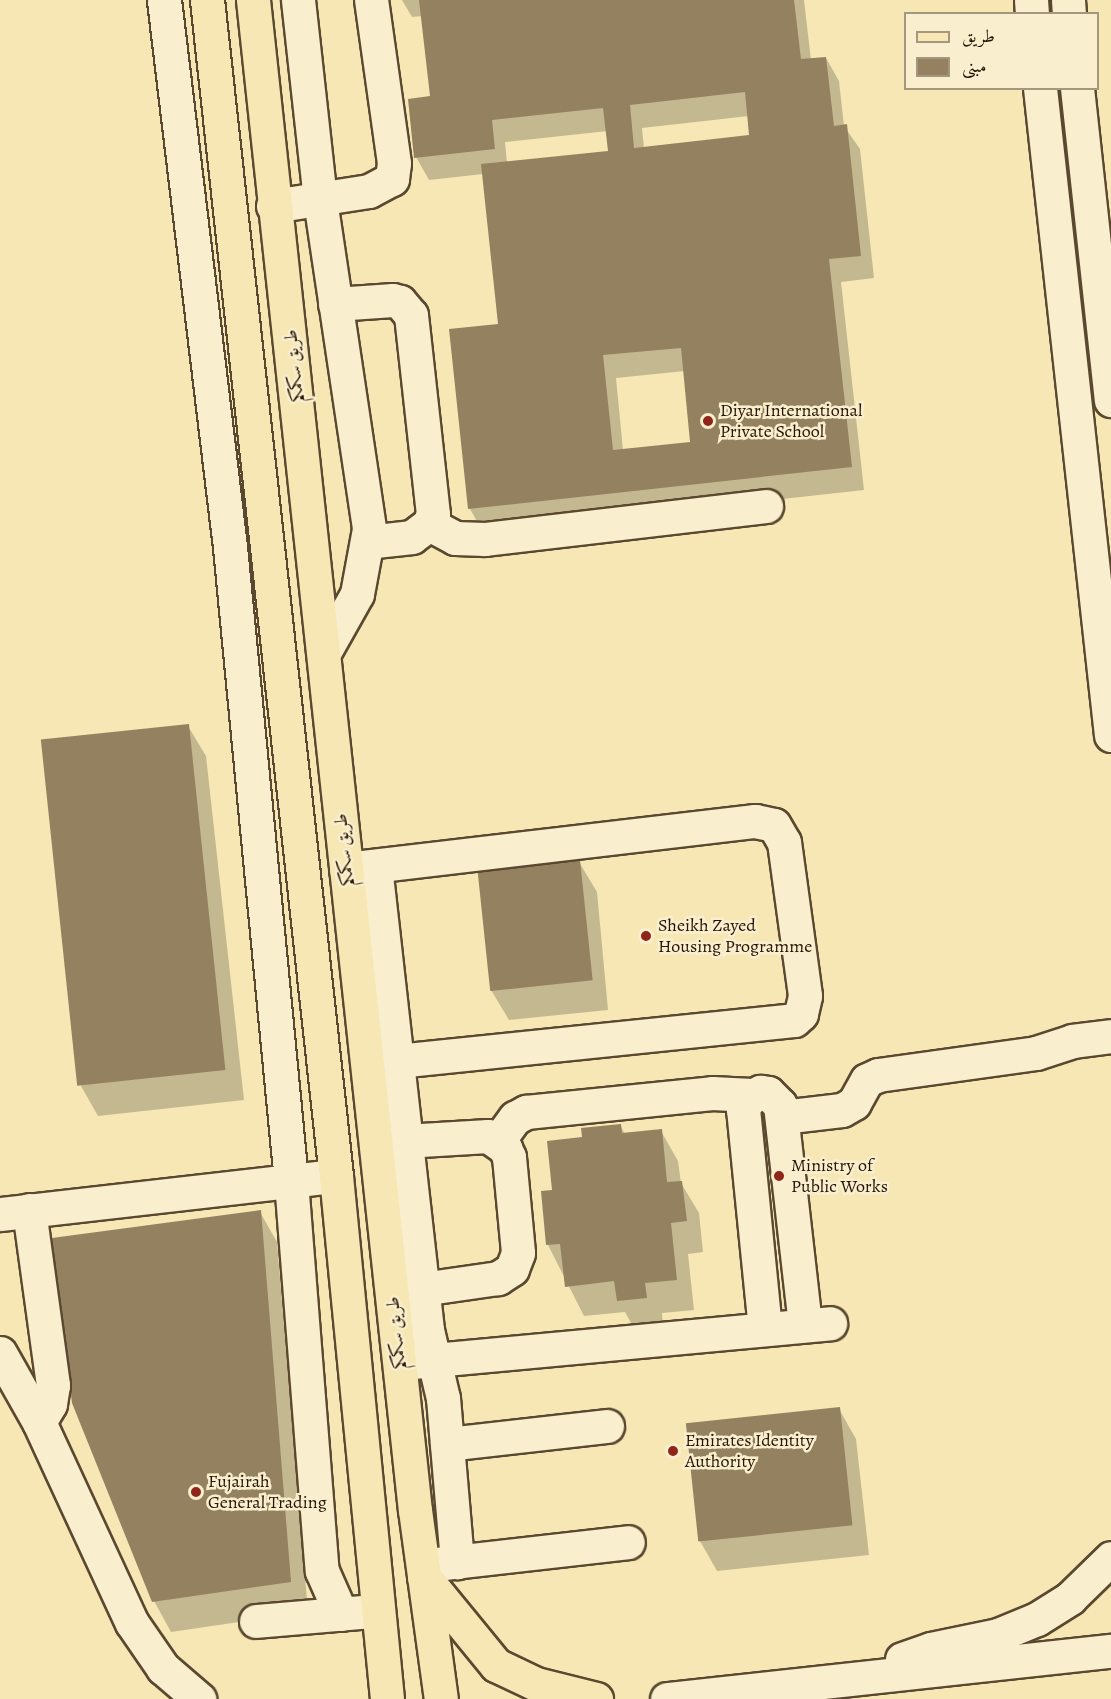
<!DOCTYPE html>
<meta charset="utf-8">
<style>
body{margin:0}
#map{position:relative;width:1111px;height:1699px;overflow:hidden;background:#f6e7b4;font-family:Alegreya,Amiri,serif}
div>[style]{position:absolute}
.shadow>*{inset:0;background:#0003}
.building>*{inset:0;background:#938160;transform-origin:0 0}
.roads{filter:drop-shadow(2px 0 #5b4830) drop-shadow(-2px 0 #5b4830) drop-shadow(0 2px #5b4830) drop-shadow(0 -2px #5b4830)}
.minor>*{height:33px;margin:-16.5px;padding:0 16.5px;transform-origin:16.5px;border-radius:16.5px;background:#f9efce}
.major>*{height:33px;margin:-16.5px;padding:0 16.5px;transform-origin:16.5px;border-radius:16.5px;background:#f6e7b4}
.dots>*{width:16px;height:16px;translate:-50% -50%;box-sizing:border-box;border:3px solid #f9efce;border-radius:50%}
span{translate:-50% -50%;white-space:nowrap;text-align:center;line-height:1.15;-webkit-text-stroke:5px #f9efce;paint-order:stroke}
.street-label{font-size:18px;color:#271304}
.poi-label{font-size:18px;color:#271304}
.left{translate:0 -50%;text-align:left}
.legend{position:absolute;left:904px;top:12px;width:195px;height:78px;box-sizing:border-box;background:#f9efce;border:2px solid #a5977d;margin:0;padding:8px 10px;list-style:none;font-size:18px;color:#271304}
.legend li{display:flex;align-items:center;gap:12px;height:30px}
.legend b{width:30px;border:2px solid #a5977d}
</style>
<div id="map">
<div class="shadow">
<i style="clip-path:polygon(evenodd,402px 0,804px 0,811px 60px,826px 58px,839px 81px,844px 126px,860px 149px,874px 278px,841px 282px,864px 490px,483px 532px,470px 509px,500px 325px,483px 174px,429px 180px,416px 157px,432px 98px,423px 16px,412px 17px,402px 0,749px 116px,751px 136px,644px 148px,642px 128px,749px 116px,402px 0,608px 131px,610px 152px,507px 163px,505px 142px,608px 131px,402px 0,685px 371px,692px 444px,623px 450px,616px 378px,685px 371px)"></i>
<i style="clip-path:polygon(188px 726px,206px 756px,244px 1100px,98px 1116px,81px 1086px)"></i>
<i style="clip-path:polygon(579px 862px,597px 892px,608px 1010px,509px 1020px,491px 990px)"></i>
<i style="clip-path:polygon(620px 1125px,625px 1134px,661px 1131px,678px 1161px,681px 1183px,699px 1213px,703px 1252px,688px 1254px,694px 1310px,662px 1313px,663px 1328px,635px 1330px,625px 1312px,584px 1316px,548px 1245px,584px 1138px)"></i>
<i style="clip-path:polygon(260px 1212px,277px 1242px,308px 1612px,171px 1632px,154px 1601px)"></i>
<i style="clip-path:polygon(839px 1409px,856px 1439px,869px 1555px,717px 1571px,700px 1541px)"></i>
</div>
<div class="building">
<i style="clip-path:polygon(evenodd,419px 0,794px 0,801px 59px,826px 57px,834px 126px,847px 124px,861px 256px,829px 259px,852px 467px,468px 509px,449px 329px,498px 324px,481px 164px,608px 151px,603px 108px,492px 120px,495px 149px,414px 158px,408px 99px,430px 96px,419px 0,745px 92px,749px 135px,634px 148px,630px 105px,745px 92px,419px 0,681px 348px,690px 442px,613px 450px,603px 355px,681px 348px)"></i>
<i style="left:189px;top:724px;width:348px;height:149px;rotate:84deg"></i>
<i style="left:580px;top:860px;width:121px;height:103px;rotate:84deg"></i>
<i style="clip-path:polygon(621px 1124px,622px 1133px,662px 1129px,667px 1182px,682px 1181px,687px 1221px,671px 1223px,677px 1280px,645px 1283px,647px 1298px,617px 1301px,614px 1281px,565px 1287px,560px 1244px,546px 1245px,541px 1191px,552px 1190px,547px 1141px,582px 1137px,581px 1128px)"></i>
<i style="clip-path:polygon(261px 1210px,291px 1582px,152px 1602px,72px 1403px,52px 1238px)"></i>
<i style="left:840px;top:1407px;width:119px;height:155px;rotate:84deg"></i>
</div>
<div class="roads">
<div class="minor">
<i style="left:164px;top:0;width:551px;rotate:83.12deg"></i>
<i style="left:230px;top:547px;width:637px;rotate:84.5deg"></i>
<i style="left:291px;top:1181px;width:391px;rotate:85.5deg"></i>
<i style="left:322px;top:1571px;width:47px;rotate:66.2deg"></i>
<i style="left:298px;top:0;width:201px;rotate:83.7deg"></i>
<i style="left:320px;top:200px;width:333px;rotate:81.5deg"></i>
<i style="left:369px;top:529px;width:66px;rotate:100.5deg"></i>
<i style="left:357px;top:594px;width:63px;rotate:119.4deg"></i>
<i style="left:1031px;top:0;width:14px;rotate:86deg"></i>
<i style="left:1068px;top:0;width:14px;rotate:86deg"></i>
<i style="left:1040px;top:88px;width:651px;rotate:83.74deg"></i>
<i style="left:1077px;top:88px;width:314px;rotate:83.8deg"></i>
<i style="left:273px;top:206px;width:97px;rotate:-8.9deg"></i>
<i style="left:369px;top:191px;width:26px;rotate:-28deg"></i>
<i style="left:392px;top:179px;width:16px;rotate:-83deg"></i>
<i style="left:394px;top:163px;width:165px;rotate:-98deg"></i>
<i style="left:335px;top:304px;width:58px;rotate:-3.9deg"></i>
<i style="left:393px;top:300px;width:7px;rotate:16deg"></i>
<i style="left:400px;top:302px;width:17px;rotate:50deg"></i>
<i style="left:411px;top:315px;width:200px;rotate:83.7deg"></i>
<i style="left:433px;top:514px;width:11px;rotate:112deg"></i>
<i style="left:429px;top:524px;width:21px;rotate:143deg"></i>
<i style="left:412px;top:537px;width:44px;rotate:173.5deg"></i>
<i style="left:429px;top:524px;width:30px;rotate:28deg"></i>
<i style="left:455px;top:538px;width:30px;rotate:2deg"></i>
<i style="left:485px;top:539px;width:283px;rotate:-6.7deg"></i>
<i style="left:375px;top:866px;width:467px;rotate:83.6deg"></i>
<i style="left:427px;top:1330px;width:70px;rotate:76.8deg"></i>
<i style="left:443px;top:1398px;width:165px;rotate:85.1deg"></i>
<i style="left:346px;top:869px;width:412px;rotate:-6.7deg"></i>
<i style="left:755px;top:821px;width:19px;rotate:12deg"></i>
<i style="left:774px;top:825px;width:20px;rotate:60deg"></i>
<i style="left:784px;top:842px;width:155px;rotate:82.2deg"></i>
<i style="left:805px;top:996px;width:18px;rotate:103deg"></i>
<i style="left:801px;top:1014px;width:9px;rotate:139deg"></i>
<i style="left:794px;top:1020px;width:402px;rotate:174.1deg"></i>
<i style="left:782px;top:1117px;width:60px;rotate:-6.7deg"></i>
<i style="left:842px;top:1110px;width:14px;rotate:-30deg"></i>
<i style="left:854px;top:1103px;width:26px;rotate:-61deg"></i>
<i style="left:867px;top:1080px;width:12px;rotate:-24deg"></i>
<i style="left:878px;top:1075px;width:160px;rotate:-7.9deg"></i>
<i style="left:1036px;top:1053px;width:38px;rotate:-18deg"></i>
<i style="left:1072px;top:1041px;width:39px;rotate:-7deg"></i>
<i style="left:404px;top:1141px;width:84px;rotate:-3.4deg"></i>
<i style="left:488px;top:1136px;width:21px;rotate:35deg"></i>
<i style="left:505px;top:1148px;width:10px;rotate:66deg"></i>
<i style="left:509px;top:1157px;width:96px;rotate:84.6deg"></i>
<i style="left:518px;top:1253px;width:17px;rotate:111deg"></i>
<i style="left:512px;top:1269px;width:17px;rotate:147deg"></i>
<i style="left:498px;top:1278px;width:77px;rotate:171.8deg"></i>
<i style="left:498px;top:1141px;width:29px;rotate:-54deg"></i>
<i style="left:515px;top:1118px;width:13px;rotate:-29deg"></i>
<i style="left:526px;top:1112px;width:187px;rotate:-5.8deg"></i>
<i style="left:712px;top:1093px;width:40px;rotate:2.9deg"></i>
<i style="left:29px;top:1210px;width:177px;rotate:82.2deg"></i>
<i style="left:53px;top:1385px;width:19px;rotate:99deg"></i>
<i style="left:50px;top:1404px;width:21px;rotate:121deg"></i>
<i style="left:0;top:1214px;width:338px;rotate:-6.5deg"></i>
<i style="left:765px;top:1329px;width:220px;rotate:-95.7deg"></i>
<i style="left:743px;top:1110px;width:9px;rotate:-72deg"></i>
<i style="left:746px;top:1101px;width:17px;rotate:-33deg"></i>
<i style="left:760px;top:1092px;width:8px;rotate:7deg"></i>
<i style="left:768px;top:1093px;width:17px;rotate:45deg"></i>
<i style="left:780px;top:1105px;width:221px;rotate:83.5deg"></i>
<i style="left:0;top:1353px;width:79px;rotate:60.5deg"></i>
<i style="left:39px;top:1422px;width:221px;rotate:65.2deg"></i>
<i style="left:132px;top:1623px;width:55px;rotate:55.4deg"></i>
<i style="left:163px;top:1668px;width:48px;rotate:40.7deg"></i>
<i style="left:413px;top:1362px;width:419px;rotate:-5.3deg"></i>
<i style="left:447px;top:1444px;width:161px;rotate:-6.4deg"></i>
<i style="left:436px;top:1564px;width:193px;rotate:-6.5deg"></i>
<i style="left:256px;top:1621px;width:105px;rotate:-4.9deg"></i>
<i style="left:902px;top:1659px;width:31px;rotate:-19deg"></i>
<i style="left:931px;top:1649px;width:68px;rotate:-11.8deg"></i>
<i style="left:998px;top:1635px;width:42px;rotate:-22.3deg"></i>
<i style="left:1037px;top:1619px;width:39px;rotate:-32deg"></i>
<i style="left:1070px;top:1598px;width:57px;rotate:-44.3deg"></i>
<i style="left:667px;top:1699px;width:447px;rotate:-6.2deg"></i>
</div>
<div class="major">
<i style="left:207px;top:0;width:1183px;rotate:83.74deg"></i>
<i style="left:336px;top:1176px;width:525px;rotate:84.43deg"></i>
<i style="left:253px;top:0;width:1519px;rotate:83.88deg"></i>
<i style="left:415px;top:1510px;width:191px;rotate:82.2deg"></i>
<i style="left:424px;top:1577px;width:114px;rotate:50.7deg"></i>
<i style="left:496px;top:1665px;width:44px;rotate:25.4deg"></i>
<i style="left:536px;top:1684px;width:62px;rotate:14deg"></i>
</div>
</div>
<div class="dots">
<i style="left:708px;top:421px;background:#8f2418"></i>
<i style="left:646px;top:936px;background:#8f2418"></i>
<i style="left:779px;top:1176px;background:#8f2418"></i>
<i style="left:673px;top:1451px;background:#8f2418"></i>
<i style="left:196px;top:1492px;background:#8f2418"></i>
</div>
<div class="street-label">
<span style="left:294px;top:366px;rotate:-96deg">طريق سكمكم</span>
<span style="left:344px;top:850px;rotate:-96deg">طريق سكمكم</span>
<span style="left:396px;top:1333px;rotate:-96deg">طريق سكمكم</span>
</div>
<div class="poi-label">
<span class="left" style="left:720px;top:421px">Diyar International<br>Private School</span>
<span class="left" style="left:658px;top:936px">Sheikh Zayed<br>Housing Programme</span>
<span class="left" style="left:791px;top:1176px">Ministry of<br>Public Works</span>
<span class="left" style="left:685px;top:1451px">Emirates Identity<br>Authority</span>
<span class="left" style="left:208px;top:1492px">Fujairah<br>General Trading</span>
</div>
<ul class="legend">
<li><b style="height:8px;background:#f6e7b4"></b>طريق</li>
<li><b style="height:16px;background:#938160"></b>مبنى</li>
</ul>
</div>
